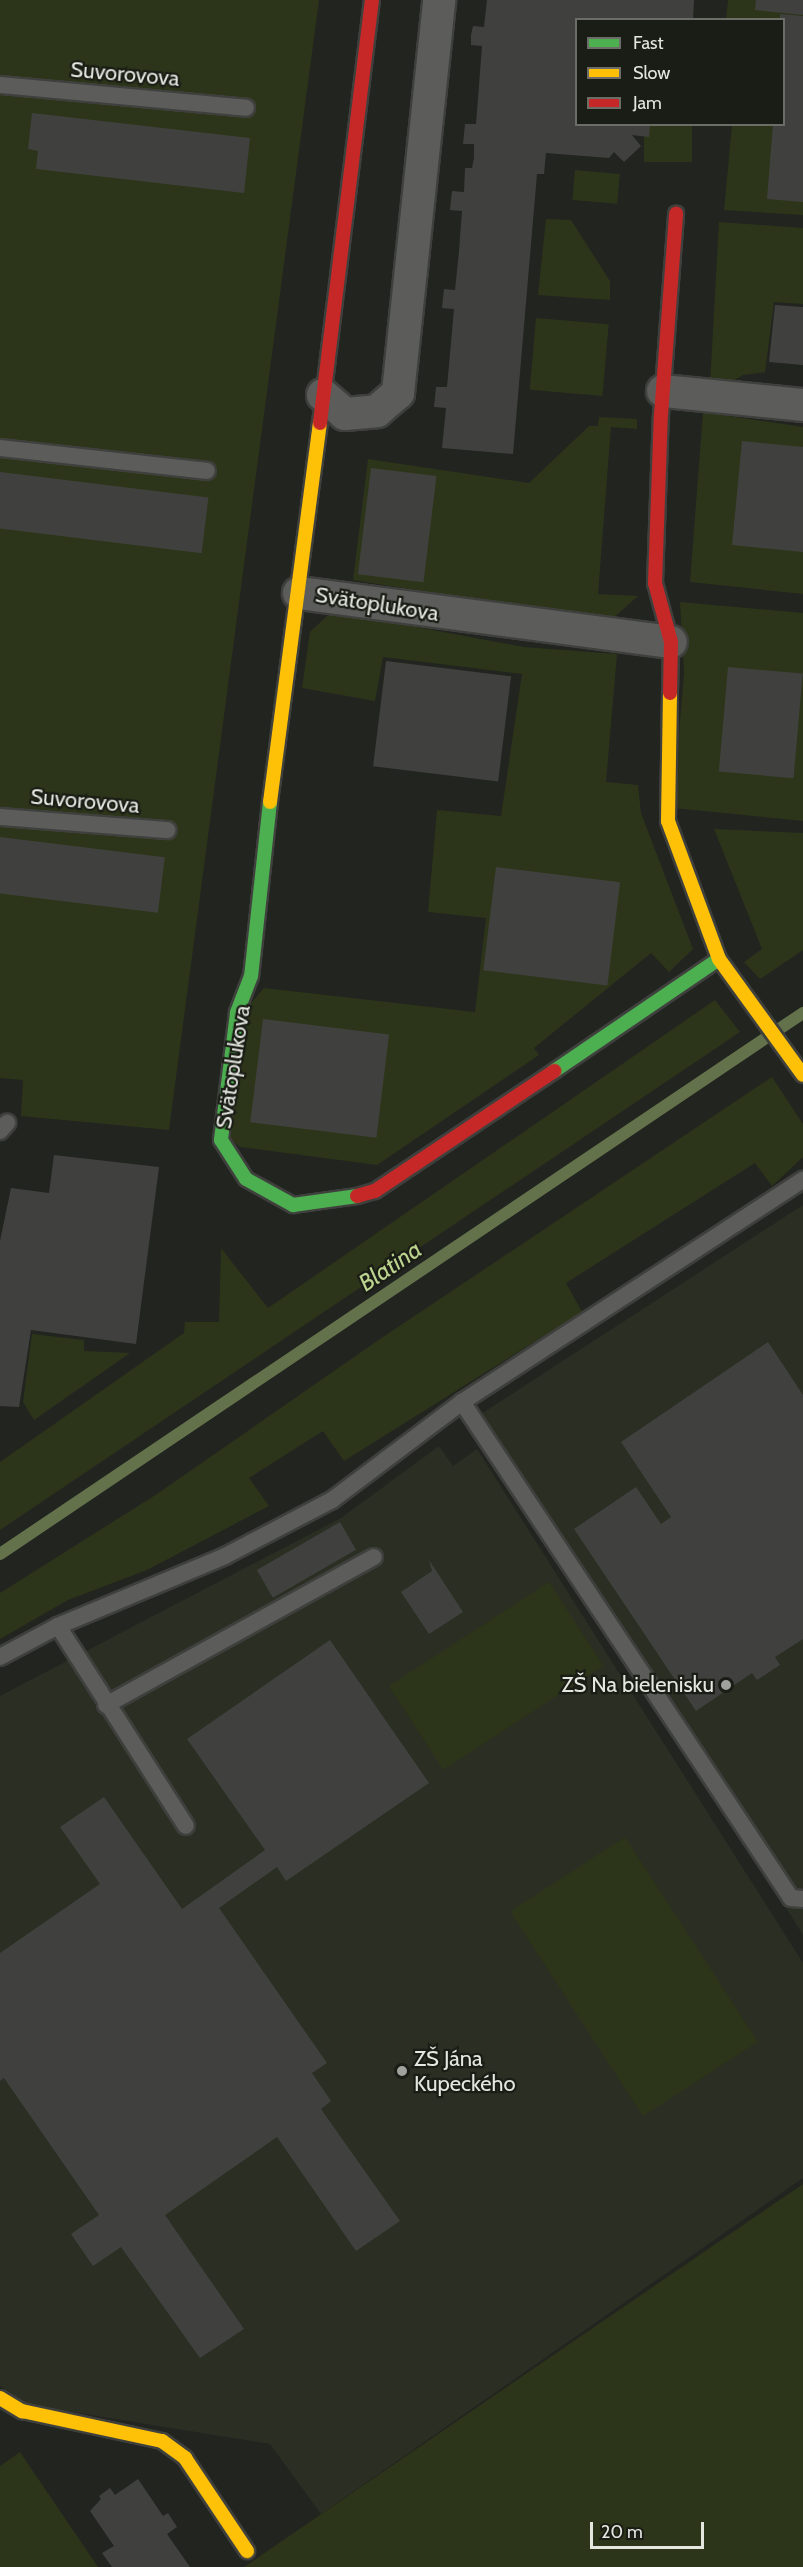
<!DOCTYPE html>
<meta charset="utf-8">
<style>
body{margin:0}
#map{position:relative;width:803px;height:2567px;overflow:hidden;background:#222420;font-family:Cabin,sans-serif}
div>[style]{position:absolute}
.built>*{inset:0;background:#2a2e23}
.green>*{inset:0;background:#2c3519;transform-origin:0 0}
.stream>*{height:12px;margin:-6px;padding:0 6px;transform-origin:6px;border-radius:6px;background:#64724b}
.building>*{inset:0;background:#40413e;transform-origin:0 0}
.roads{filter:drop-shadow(2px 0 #3f403d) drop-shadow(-2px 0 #3f403d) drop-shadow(0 2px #3f403d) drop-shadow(0 -2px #3f403d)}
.lane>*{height:16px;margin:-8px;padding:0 8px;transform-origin:8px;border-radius:8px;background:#5c5d5a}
.street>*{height:32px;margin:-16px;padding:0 16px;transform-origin:16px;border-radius:16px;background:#5c5d5a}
.fast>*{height:14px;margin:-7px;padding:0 7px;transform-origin:7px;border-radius:7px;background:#4caf50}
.slow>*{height:14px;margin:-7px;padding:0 7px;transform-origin:7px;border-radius:7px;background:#ffc107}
.jam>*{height:14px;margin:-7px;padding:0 7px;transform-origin:7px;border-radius:7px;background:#c62828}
.dots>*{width:16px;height:16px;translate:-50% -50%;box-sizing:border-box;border:3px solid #1a1d15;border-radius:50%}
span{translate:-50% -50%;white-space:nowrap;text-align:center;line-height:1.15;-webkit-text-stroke:4.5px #1a1d15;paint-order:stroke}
.street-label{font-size:22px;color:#e4e6e0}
.poi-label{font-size:22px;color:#e4e6e0}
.right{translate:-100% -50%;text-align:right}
.left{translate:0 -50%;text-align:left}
.water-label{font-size:24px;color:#bcd48f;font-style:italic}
.legend{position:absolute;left:575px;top:18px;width:210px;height:108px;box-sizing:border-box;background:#1a1d15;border:2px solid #6b6d66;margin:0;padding:8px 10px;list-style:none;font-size:18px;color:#e4e6e0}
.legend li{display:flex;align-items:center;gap:12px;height:30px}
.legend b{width:30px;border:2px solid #6b6d66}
.scale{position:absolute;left:590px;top:2522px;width:114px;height:27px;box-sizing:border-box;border:3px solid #e4e6e0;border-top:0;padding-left:8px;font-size:18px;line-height:21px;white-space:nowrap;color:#e4e6e0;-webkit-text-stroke:4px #1a1d15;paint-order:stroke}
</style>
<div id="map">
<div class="built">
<i style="clip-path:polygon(803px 1205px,803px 1935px,481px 1414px)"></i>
<i style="clip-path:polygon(439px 1446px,453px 1466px,477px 1449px,803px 1963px,803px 2178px,321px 2514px,270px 2444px,29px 2405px,0 2386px,0 1696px,341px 1518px)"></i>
</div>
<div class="green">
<i style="clip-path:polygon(0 0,319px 0,169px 1130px,21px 1116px,23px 1080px,0 1078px)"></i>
<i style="clip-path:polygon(728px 0,803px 0,803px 215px,724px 210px,732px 125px,784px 124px,784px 20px,726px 19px)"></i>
<i style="left:644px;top:125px;width:48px;height:37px"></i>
<i style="left:575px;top:170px;width:45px;height:30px;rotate:5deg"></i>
<i style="clip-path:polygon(546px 219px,571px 220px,610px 281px,610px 300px,538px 295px)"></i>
<i style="clip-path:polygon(719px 222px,803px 228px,803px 304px,774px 302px,765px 372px,743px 375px,721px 388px,710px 386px)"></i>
<i style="left:536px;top:318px;width:73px;height:72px;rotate:5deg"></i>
<i style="clip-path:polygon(703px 412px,803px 427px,803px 594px,690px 582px)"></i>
<i style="clip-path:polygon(599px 417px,637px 419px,637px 429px,611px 427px,598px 594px,638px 596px,610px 621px,353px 580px,368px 459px,529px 483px,589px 426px,598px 426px)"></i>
<i style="clip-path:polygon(680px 602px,803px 613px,803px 821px,673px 808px,684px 673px)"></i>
<i style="clip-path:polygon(342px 613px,524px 647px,617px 654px,606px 782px,638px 785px,641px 813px,693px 949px,669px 972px,651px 953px,534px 1048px,539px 1055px,377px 1165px,240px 1147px,230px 1139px,243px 1012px,264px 988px,475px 1012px,486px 918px,428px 912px,437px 810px,501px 816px,522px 674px,383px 657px,375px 701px,302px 688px,310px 632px,328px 615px)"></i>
<i style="clip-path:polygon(714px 829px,803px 833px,803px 950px,760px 979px,744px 962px,762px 949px)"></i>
<i style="clip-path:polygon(715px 1000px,740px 1032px,0 1530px,0 1462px,184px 1333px,185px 1322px,219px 1322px,221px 1248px,268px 1308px)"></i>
<i style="clip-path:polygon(772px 1077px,803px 1124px,803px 1157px,772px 1186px,755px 1163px,566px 1283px,582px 1312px,344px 1461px,323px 1431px,249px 1478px,269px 1506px,147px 1570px,68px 1600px,0 1639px,0 1593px,157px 1494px,380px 1339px)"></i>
<i style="clip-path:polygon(32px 1334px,84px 1340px,84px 1351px,130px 1353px,34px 1420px,23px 1402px)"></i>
<i style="left:549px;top:1582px;width:100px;height:191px;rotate:57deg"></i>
<i style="left:625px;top:1837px;width:244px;height:137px;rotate:57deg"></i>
<i style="clip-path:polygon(803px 2184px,803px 2567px,244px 2567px)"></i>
<i style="clip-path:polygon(20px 2452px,98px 2567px,0 2567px,0 2466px)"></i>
</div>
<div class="stream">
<i style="left:0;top:1554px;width:968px;rotate:-33.97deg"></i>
</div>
<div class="building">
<i style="clip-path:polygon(487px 0,694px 0,693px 20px,576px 20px,576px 124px,650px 124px,649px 137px,632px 135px,641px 146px,624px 162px,614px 152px,609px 158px,546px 153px,544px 174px,537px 174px,513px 454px,442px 448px,446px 408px,434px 407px,436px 387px,447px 387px,454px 309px,442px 308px,443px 298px,444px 289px,455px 290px,459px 251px,462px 211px,450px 210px,452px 191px,464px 192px,465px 168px,472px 168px,474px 158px,474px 144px,463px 144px,465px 124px,476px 124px,482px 46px,471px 45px,471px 35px,473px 26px,484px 27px)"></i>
<i style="clip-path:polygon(756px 0,803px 0,803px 15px,755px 10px)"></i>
<i style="clip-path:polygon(780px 14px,803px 16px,803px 202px,767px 199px,773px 124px,784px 124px,784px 20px,780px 20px)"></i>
<i style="clip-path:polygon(32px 113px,250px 138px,244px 193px,36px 169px,38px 151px,28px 149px)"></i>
<i style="clip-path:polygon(775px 305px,803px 307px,803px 365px,769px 362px)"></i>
<i style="clip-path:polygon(742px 441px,803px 447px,803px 552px,732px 545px)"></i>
<i style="left:371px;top:468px;width:66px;height:107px;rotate:7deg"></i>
<i style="left:0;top:472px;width:210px;height:56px;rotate:7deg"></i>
<i style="left:386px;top:661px;width:126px;height:106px;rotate:7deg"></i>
<i style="left:728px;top:667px;width:75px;height:105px;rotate:5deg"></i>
<i style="left:0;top:837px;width:166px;height:56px;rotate:7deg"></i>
<i style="left:496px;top:867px;width:125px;height:104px;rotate:7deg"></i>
<i style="left:263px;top:1019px;width:127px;height:104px;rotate:7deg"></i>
<i style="clip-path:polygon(54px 1155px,159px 1167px,136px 1344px,31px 1330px,19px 1407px,0 1406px,0 1241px,11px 1188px,49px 1193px)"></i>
<i style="clip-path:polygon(768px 1342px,803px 1395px,803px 1639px,775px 1657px,780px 1665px,757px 1680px,752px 1673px,696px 1711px,574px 1529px,636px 1487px,661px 1524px,671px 1517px,621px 1442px)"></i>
<i style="left:340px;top:1522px;width:32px;height:96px;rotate:60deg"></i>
<i style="clip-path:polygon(429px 1560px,463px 1612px,429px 1634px,401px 1592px,432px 1571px)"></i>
<i style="clip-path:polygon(330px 1640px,429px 1783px,286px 1881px,277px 1867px,219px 1908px,327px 2063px,312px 2073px,331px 2101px,321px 2109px,400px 2221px,356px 2251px,277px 2137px,165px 2215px,244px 2329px,200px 2358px,121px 2247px,93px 2266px,71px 2234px,99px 2215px,4px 2078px,0 2081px,0 1953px,100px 1884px,60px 1827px,104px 1797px,182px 1909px,265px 1850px,187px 1739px)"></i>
<i style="clip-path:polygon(138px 2479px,163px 2516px,168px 2513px,177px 2527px,167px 2534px,190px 2567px,112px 2567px,102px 2553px,114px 2546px,90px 2511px,101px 2499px,99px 2496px,110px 2488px,115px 2495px)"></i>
</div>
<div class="roads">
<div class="lane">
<i style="left:0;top:85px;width:247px;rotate:5.3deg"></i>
<i style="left:0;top:448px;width:208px;rotate:6.3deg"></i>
<i style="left:0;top:817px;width:168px;rotate:4.5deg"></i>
<i style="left:0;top:1131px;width:11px;rotate:-49deg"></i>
<i style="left:462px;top:1402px;width:595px;rotate:56.44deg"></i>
<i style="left:791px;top:1898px;width:12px;rotate:5deg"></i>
<i style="left:58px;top:1626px;width:237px;rotate:57.4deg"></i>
<i style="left:0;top:1657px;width:66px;rotate:-28.1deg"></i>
<i style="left:58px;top:1626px;width:181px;rotate:-22.7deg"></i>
<i style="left:225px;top:1556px;width:121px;rotate:-27.6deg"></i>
<i style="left:332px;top:1500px;width:163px;rotate:-37deg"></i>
<i style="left:462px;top:1402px;width:407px;rotate:-33.1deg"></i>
<i style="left:106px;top:1705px;width:306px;rotate:-28.9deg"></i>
</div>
<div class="street">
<i style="left:663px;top:391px;width:141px;rotate:5.7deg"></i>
<i style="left:323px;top:395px;width:29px;rotate:41deg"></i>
<i style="left:345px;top:414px;width:32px;rotate:-5deg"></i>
<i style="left:377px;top:411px;width:28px;rotate:-41deg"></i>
<i style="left:398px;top:393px;width:395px;rotate:-84deg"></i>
<i style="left:299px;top:593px;width:375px;rotate:7.5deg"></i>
</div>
<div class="fast">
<i style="left:270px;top:802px;width:175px;rotate:96.2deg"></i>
<i style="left:251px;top:976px;width:40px;rotate:111deg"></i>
<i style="left:237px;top:1013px;width:128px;rotate:97.2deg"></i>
<i style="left:221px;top:1140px;width:46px;rotate:57.3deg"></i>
<i style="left:246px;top:1179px;width:54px;rotate:29deg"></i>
<i style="left:293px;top:1205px;width:65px;rotate:-8deg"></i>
<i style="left:554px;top:1071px;width:199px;rotate:-34.2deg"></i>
</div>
<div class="slow">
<i style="left:670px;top:693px;width:128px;rotate:90.9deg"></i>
<i style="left:668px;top:821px;width:147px;rotate:69.7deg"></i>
<i style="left:719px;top:959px;width:143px;rotate:54.1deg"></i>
<i style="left:270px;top:802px;width:382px;rotate:-82.5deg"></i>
<i style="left:0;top:2398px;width:26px;rotate:31deg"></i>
<i style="left:22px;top:2411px;width:143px;rotate:12.1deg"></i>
<i style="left:162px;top:2441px;width:29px;rotate:36deg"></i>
<i style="left:185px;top:2458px;width:112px;rotate:56.3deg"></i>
</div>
<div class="jam">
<i style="left:320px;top:423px;width:426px;rotate:-83deg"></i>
<i style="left:670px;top:693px;width:51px;rotate:-88.9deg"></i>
<i style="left:671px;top:642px;width:61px;rotate:-105.2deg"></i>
<i style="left:655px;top:583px;width:168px;rotate:-88deg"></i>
<i style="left:661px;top:415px;width:202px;rotate:-85.7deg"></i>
<i style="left:357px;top:1196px;width:19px;rotate:-16deg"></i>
<i style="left:375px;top:1191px;width:216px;rotate:-33.8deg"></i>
</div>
</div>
<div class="dots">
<i style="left:726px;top:1685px;background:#a0a29d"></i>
<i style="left:402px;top:2071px;background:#a0a29d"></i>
</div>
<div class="street-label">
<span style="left:125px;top:74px;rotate:5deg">Suvorovova</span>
<span style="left:377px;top:604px;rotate:9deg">Svätoplukova</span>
<span style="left:85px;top:801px;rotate:5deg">Suvorovova</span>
<span style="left:233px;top:1067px;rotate:-81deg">Svätoplukova</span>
</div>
<div class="poi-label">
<span class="right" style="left:714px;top:1685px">ZŠ Na bielenisku</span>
<span class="left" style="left:414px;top:2071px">ZŠ Jána<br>Kupeckého</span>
</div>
<div class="water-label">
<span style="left:390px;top:1266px;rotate:-34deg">Blatina</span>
</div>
<ul class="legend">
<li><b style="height:8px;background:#4caf50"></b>Fast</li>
<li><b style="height:8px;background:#ffc107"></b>Slow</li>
<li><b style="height:8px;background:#c62828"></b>Jam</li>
</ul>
<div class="scale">20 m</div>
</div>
